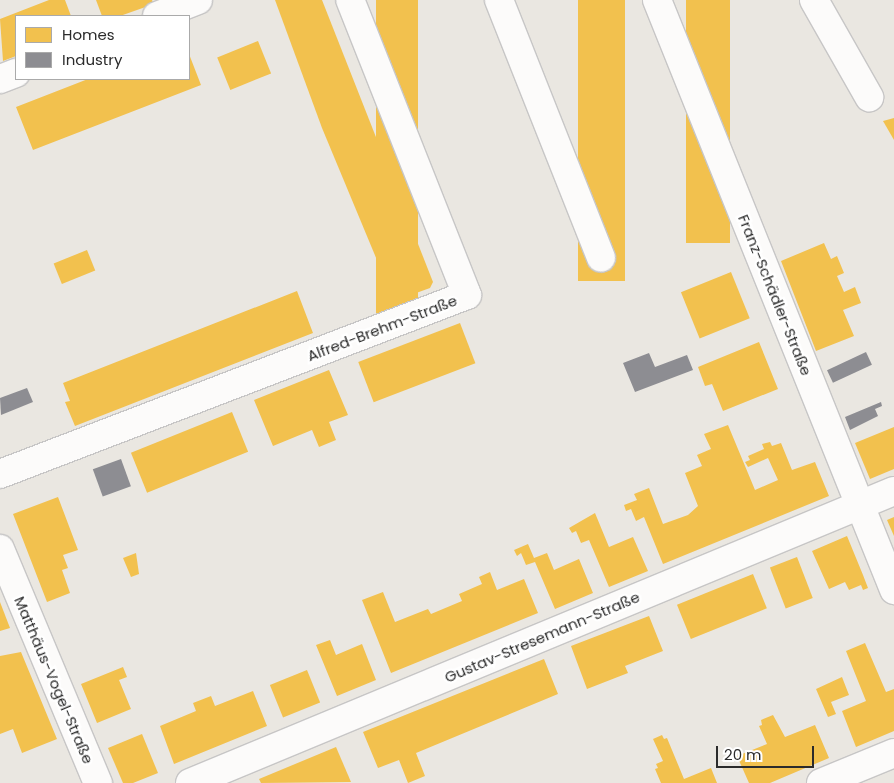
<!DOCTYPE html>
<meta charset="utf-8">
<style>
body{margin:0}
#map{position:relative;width:894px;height:783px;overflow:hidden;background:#eae7e1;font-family:Poppins,sans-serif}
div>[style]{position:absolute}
.homes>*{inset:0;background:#f2c14e;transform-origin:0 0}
.industry>*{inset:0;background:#8d8d92;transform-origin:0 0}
.roads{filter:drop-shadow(1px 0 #c7c6c6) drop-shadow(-1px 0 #c7c6c6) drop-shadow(0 1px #c7c6c6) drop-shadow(0 -1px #c7c6c6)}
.minor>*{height:28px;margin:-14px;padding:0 14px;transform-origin:14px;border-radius:14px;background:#fcfbfa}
span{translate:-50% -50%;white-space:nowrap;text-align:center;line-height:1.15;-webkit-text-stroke:5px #fff;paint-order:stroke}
.street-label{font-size:15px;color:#2b2b2b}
.legend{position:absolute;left:15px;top:15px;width:175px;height:65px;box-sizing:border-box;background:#fff;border:1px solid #aaa;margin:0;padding:6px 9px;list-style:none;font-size:15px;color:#2b2b2b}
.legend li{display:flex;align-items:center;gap:10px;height:25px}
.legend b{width:25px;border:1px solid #aaa}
.scale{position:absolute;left:716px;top:746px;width:98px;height:22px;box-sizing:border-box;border:2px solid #2b2b2b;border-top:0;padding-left:6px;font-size:15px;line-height:18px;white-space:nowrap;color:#2b2b2b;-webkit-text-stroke:4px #fff;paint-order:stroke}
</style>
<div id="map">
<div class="homes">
<i style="clip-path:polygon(49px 0,65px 0,71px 16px,16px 16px,16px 56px,3px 61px,0 19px)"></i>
<i style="clip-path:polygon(96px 0,152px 0,154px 4px,120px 16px,102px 16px)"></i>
<i style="clip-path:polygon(275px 0,322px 0,433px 282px,430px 288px,394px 301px,322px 128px)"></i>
<i style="left:376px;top:0;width:42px;height:326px"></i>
<i style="left:578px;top:0;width:47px;height:281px"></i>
<i style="left:686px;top:0;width:44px;height:243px"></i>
<i style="left:258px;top:41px;width:35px;height:44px;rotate:68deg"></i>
<i style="clip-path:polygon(189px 54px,201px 85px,33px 150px,16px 107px,88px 79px,189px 79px)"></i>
<i style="clip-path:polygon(894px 118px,894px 140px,883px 121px)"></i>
<i style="clip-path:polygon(824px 243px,831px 259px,837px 256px,844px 273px,837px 276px,844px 292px,855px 287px,861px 303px,843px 310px,854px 336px,816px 351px,781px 261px)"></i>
<i style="left:87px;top:250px;width:22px;height:36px;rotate:68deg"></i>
<i style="left:731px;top:272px;width:50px;height:54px;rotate:68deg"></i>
<i style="clip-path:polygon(297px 291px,313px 333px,75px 426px,65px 402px,70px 401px,63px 383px)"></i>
<i style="left:460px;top:323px;width:43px;height:109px;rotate:69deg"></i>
<i style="clip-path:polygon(759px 342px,778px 389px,723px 411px,712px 384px,705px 386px,698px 367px)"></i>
<i style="clip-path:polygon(329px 370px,348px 415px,329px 422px,336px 440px,319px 447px,312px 430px,273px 446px,254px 400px)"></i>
<i style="left:232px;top:412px;width:43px;height:109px;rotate:68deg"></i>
<i style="clip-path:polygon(728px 425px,755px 490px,778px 480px,768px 458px,748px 467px,745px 462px,750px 460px,748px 456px,764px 449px,762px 444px,770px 442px,772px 446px,781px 443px,792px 470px,815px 462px,829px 496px,663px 564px,644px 517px,636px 521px,631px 509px,626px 511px,624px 505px,637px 500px,634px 494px,649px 488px,663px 524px,688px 515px,698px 506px,685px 473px,702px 466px,697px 455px,711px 449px,704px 434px)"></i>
<i style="clip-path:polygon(894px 427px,894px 469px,870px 479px,855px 443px)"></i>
<i style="clip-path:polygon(58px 497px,78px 550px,63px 555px,68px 568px,62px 570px,70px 593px,47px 602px,13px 514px)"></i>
<i style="clip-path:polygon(595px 513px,609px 547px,633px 537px,648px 571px,609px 587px,589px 540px,581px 543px,576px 531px,572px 533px,569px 528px)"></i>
<i style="clip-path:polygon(894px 517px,894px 536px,887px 520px)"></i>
<i style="clip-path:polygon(847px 536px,863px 575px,868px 588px,863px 590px,861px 585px,849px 590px,845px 582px,829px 589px,812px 551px)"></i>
<i style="clip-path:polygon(528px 544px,534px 558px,547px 553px,554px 570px,579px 559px,593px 593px,555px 609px,535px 562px,526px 565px,521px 553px,517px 556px,514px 550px)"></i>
<i style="clip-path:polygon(136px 553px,139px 574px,131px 577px,123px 558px)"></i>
<i style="left:797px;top:557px;width:44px;height:29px;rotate:69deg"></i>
<i style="clip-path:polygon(490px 572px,497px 590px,524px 579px,538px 613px,391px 673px,362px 600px,383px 592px,395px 622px,428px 609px,431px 614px,462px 601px,459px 594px,482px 584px,479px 577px)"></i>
<i style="left:753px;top:574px;width:37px;height:82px;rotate:68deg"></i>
<i style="clip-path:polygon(0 602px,10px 628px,0 631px)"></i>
<i style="clip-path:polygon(649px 616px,663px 651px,625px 666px,628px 673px,587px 689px,571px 646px)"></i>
<i style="clip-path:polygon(330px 640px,336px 655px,362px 644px,376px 680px,337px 696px,316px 645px)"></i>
<i style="clip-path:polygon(865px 643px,886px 692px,894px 689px,894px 731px,856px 747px,842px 711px,866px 701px,846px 651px)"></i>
<i style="clip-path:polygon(21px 652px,57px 739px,22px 753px,13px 729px,0 734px,0 656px)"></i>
<i style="clip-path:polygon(544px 659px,558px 694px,416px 753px,425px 776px,408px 783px,399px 760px,378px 768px,363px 732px)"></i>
<i style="clip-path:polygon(123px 667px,127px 677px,119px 680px,131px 709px,97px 723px,81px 684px)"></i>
<i style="left:307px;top:670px;width:35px;height:40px;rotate:68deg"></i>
<i style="clip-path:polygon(842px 677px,849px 695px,831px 702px,836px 714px,828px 717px,816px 689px)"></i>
<i style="clip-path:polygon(253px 691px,267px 726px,174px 764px,160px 726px,196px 711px,193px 703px,211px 696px,215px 706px)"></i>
<i style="clip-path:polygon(773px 715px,785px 737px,815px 725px,829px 758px,770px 783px,749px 783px,737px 756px,767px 744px,759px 726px,762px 725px,761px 720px)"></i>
<i style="clip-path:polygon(142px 734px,158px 773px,133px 783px,123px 783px,108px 748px)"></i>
<i style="clip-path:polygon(662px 735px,664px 739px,667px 738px,684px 779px,711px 768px,717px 783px,661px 783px,655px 769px,658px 768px,656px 764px,663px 761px,653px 739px)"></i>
<i style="clip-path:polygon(336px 747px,351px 782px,261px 783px,259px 779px)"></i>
</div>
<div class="industry">
<i style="left:866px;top:352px;width:14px;height:43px;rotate:65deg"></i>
<i style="clip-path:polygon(649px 353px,655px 367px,687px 355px,693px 370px,635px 392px,623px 363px)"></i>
<i style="clip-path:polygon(27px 388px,33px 402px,1px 415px,0 398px)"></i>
<i style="clip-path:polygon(881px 402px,882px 406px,875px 409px,878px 416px,850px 430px,845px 417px)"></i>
<i style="left:121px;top:459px;width:29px;height:30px;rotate:70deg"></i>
</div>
<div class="roads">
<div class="minor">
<i style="left:499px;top:0;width:277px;rotate:68.4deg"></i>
<i style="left:657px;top:0;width:636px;rotate:68.11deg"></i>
<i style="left:814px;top:0;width:112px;rotate:60.4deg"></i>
<i style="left:157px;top:16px;width:44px;rotate:-21.3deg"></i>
<i style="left:0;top:79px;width:17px;rotate:-21deg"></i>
<i style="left:0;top:474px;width:500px;rotate:-20.97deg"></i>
<i style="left:467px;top:295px;width:317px;rotate:-111.6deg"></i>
<i style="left:0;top:549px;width:254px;rotate:67.3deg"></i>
<i style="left:190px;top:783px;width:762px;rotate:-22.53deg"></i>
<i style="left:821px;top:783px;width:79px;rotate:-22.3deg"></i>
</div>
</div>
<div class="street-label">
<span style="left:775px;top:295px;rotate:68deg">Franz-Schädler-Straße</span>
<span style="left:382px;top:328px;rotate:-21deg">Alfred-Brehm-Straße</span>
<span style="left:542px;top:637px;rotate:-23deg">Gustav-Stresemann-Straße</span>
<span style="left:54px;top:680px;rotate:67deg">Matthäus-Vogel-Straße</span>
</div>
<ul class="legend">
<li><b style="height:14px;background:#f2c14e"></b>Homes</li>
<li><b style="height:14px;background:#8d8d92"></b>Industry</li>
</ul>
<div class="scale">20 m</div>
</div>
